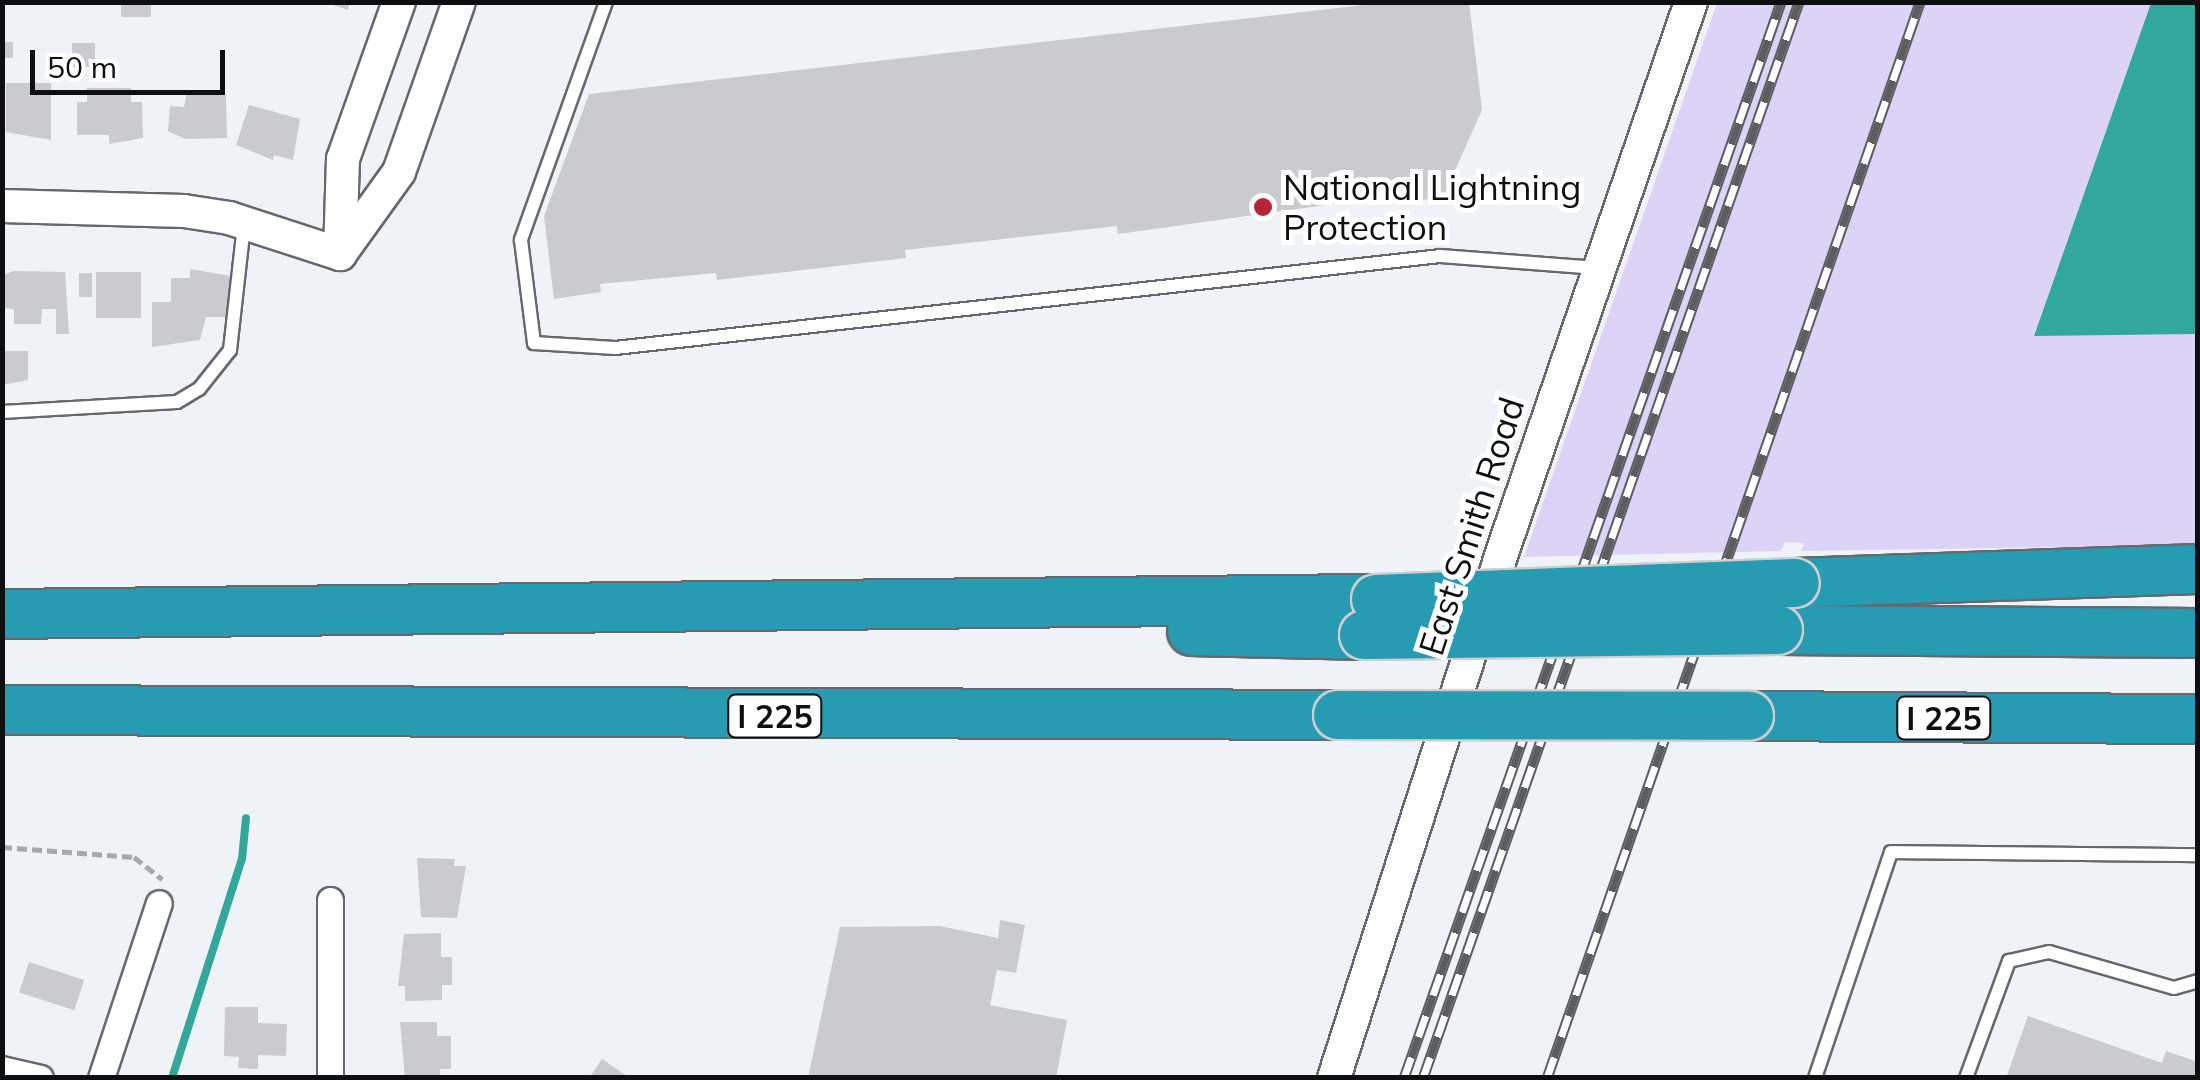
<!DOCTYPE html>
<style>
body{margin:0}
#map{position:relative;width:2200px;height:1080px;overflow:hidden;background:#eff3f7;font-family:Mulish,sans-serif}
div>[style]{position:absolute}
.green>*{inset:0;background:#ddd3f7}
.water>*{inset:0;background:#32a89d}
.stream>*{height:8px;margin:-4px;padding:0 4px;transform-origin:4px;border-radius:4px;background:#32a89d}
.building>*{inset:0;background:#cacbd0;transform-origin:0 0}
.path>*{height:5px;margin-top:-2.5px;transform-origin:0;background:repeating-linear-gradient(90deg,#a5a8ac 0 10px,transparent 0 15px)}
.roads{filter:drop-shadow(2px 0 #66696c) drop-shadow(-2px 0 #66696c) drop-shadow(0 2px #66696c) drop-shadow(0 -2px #66696c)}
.service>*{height:12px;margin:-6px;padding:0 6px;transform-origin:6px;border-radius:6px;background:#fff}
.minor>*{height:25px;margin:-12.5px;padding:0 12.5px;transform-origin:12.5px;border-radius:12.5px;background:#fff}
.tertiary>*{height:32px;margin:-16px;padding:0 16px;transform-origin:16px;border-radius:16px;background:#fff}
.motorway>*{height:48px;margin:-24px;padding:0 24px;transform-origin:24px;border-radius:24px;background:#269bb2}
.rail>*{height:11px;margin-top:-5.5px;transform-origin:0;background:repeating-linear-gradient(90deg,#fff 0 22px,#5b5d5f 0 44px);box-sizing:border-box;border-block:2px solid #5b5d5f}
.bridges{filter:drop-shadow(2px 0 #cfcfcf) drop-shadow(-2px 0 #cfcfcf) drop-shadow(0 2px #cfcfcf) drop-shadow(0 -2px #cfcfcf)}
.motorway-bridge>*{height:48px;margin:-24px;padding:0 24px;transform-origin:24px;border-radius:24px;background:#269bb2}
.dots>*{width:28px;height:28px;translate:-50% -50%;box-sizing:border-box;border:5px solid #fff;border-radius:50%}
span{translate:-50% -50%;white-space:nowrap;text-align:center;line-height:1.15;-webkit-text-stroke:10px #fff;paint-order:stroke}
.shield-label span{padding:2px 8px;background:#fff;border:2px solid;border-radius:8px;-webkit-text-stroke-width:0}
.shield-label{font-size:32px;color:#0e0f10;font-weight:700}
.poi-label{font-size:35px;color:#0e0f10}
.left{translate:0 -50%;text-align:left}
.street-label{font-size:35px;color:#0e0f10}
.frame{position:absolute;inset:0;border:5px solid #0e0f10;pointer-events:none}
.scale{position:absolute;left:30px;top:50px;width:195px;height:45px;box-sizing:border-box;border:5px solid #0e0f10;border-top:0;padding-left:12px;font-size:30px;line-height:35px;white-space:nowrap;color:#0e0f10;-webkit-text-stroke:8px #fff;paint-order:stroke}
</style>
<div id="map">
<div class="green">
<i style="clip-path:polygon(1717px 3px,2151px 3px,2034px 335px,2197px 334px,2197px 545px,1801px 551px,1804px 543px,1785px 542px,1781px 551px,1524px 557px)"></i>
</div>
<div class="water">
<i style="clip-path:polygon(2151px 3px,2197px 3px,2197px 334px,2034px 336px)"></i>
</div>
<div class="stream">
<i style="left:172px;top:1078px;width:230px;rotate:-72.3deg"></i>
<i style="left:242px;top:859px;width:41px;rotate:-84.4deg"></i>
</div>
<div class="building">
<i style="left:121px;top:2px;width:30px;height:15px"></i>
<i style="clip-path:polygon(324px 2px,350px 2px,348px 10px)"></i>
<i style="clip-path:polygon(1390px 2px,1469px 2px,1482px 110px,1443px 197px,1385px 205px,1384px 197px,1118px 234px,1117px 226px,905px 250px,906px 258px,717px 280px,716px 273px,600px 284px,601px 292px,554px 299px,544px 216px,589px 94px)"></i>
<i style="left:2px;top:42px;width:11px;height:16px"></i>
<i style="left:72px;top:43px;width:23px;height:24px"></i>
<i style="clip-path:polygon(6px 83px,51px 83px,51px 140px,6px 132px)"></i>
<i style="clip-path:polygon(87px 88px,131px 88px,131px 102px,142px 102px,143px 138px,109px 144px,109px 135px,77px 135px,77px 102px,87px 102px)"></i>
<i style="clip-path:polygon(187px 91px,226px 95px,227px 138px,185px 139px,168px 131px,170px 106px,184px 107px)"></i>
<i style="clip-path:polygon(249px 105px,300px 119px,293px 160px,274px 155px,273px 160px,236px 145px)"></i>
<i style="clip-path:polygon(190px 269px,231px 276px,227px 317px,206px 317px,200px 340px,152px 347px,152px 302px,171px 302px,171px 278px,190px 278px)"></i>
<i style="clip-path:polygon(14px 271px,65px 272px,69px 334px,56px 334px,56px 309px,42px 309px,41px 324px,14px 324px,14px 309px,2px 308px,2px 275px)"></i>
<i style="left:96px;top:272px;width:45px;height:46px"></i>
<i style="left:79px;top:273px;width:13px;height:24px"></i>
<i style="clip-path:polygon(2px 351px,28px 351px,28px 380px,2px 385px)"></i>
<i style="clip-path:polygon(417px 858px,455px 859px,454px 866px,466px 866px,457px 918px,421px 917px)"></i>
<i style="clip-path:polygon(1000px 920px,1025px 925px,1016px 973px,997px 970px,990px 1005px,1067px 1020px,1056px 1078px,808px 1078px,840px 927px,940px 926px,998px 938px)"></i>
<i style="clip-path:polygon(441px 933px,441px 957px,452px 957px,452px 985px,442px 985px,442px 1000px,405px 1001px,405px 986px,398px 986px,404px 934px)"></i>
<i style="left:29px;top:962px;width:58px;height:32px;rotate:18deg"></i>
<i style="clip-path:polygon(225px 1007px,258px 1007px,258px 1023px,287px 1024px,286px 1056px,258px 1055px,258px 1069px,238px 1068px,239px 1057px,224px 1056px)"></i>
<i style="clip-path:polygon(2028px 1016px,2162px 1063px,2166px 1051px,2198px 1062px,2197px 1078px,2006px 1078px)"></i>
<i style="clip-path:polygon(400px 1022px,437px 1022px,437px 1036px,451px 1036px,451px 1069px,440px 1069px,440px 1078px,405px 1078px)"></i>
<i style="clip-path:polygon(602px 1059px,630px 1078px,589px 1078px)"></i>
</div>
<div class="path">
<i style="left:2px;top:847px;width:132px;rotate:4.3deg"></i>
<i style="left:134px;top:857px;width:36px;rotate:38deg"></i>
</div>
<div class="roads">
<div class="service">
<i style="left:606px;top:2px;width:253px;rotate:109.7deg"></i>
<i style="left:521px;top:240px;width:104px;rotate:82.8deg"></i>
<i style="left:534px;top:343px;width:81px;rotate:3.5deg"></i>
<i style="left:615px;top:348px;width:830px;rotate:-6.36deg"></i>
<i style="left:1440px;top:256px;width:155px;rotate:4.4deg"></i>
<i style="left:2px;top:412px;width:175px;rotate:-3.3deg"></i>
<i style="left:177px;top:402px;width:26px;rotate:-31deg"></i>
<i style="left:199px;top:389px;width:50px;rotate:-51.5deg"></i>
<i style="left:230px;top:350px;width:126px;rotate:-83.6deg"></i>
<i style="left:1815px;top:1078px;width:238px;rotate:-71.4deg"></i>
<i style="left:1891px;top:852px;width:307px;rotate:0.6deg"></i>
<i style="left:1966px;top:1078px;width:125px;rotate:-69.8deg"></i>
<i style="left:2009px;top:961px;width:41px;rotate:-12.7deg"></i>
<i style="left:2049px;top:952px;width:130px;rotate:16.1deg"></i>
<i style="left:2174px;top:988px;width:25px;rotate:-16deg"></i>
</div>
<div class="minor">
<i style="left:2px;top:1069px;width:39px;rotate:13deg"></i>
<i style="left:101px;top:1078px;width:184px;rotate:-71.7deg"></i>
<i style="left:330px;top:1078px;width:178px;rotate:-90deg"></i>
</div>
<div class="tertiary">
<i style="left:2px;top:206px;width:182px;rotate:1.6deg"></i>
<i style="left:184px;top:211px;width:46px;rotate:8.8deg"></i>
<i style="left:229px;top:218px;width:117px;rotate:18deg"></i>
<i style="left:340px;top:254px;width:101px;rotate:-54.3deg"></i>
<i style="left:399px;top:172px;width:180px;rotate:-70.6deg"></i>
<i style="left:340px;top:254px;width:95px;rotate:-88.2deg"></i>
<i style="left:343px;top:159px;width:167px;rotate:-70.4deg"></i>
<i style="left:1334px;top:1078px;width:558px;rotate:-72.25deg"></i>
<i style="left:1504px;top:547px;width:576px;rotate:-71.06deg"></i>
</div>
<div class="motorway">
<i style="left:1795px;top:583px;width:403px;rotate:-2deg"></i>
<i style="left:2px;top:614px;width:1374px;rotate:-0.63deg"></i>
<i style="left:1778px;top:630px;width:420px;rotate:0.4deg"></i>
<i style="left:1192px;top:631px;width:172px;rotate:1.3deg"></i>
<i style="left:2px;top:710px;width:1336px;rotate:0.21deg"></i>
<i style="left:1749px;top:716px;width:449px;rotate:0.4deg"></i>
</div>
</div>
<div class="rail">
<i style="left:1404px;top:1078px;width:1140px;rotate:-70.69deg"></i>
<i style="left:1423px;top:1078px;width:1140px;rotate:-70.74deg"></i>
<i style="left:1547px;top:1078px;width:1139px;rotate:-70.88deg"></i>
</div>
<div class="bridges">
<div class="motorway-bridge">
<i style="left:1376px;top:599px;width:419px;rotate:-2.2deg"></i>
<i style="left:1364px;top:635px;width:414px;rotate:-0.7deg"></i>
<i style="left:1338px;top:715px;width:411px;rotate:0.1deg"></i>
</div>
</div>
<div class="dots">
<i style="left:1263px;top:207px;background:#b62532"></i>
</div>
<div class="shield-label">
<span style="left:775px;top:716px">I 225</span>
<span style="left:1944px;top:718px">I 225</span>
</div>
<div class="poi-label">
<span class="left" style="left:1283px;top:207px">National Lightning<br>Protection</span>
</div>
<div class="street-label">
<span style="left:1471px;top:526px;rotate:-72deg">East Smith Road</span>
</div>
<div class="frame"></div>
<div class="scale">50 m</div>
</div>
